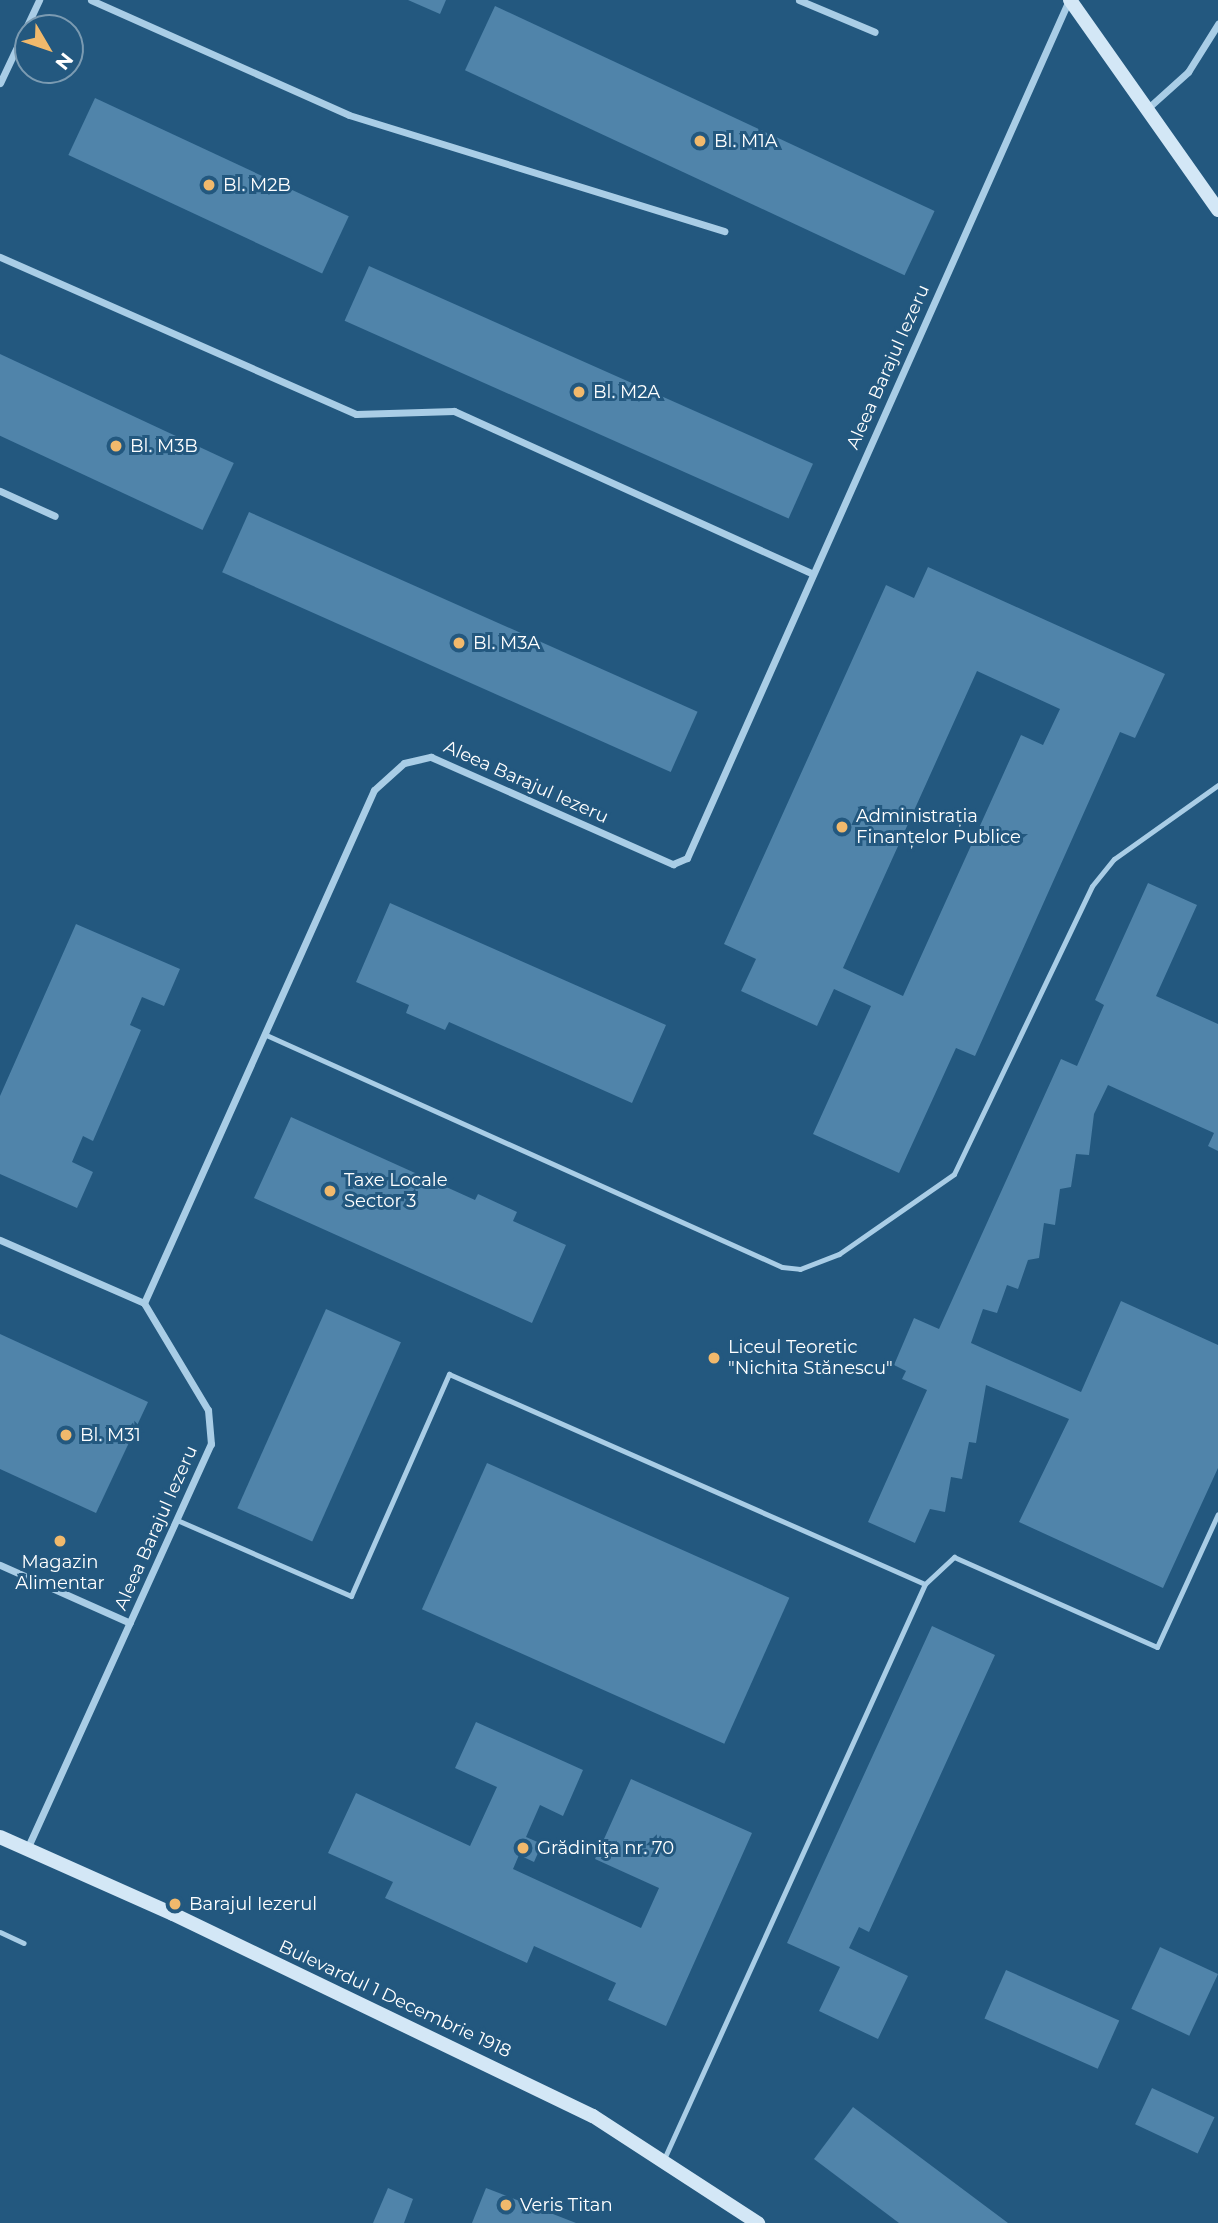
<!DOCTYPE html>
<meta charset="utf-8">
<style>
body{margin:0}
#map{position:relative;width:1218px;height:2223px;overflow:hidden;background:#23587f;font-family:Montserrat,sans-serif}
div>[style]{position:absolute}
.building>*{inset:0;background:#5084aa;transform-origin:0 0}
.lane>*{height:5px;margin:-2.5px;padding:0 2.5px;transform-origin:2.5px;border-radius:2.5px;background:#a9cde6}
.street>*{height:7px;margin:-3.5px;padding:0 3.5px;transform-origin:3.5px;border-radius:3.5px;background:#a9cde6}
.secondary>*{height:14px;margin:-7px;padding:0 7px;transform-origin:7px;border-radius:7px;background:#d3e7f6}
.dots>*{width:19px;height:19px;translate:-50% -50%;box-sizing:border-box;border:4px solid #23587f;border-radius:50%}
span{translate:-50% -50%;white-space:nowrap;text-align:center;line-height:1.15;-webkit-text-stroke:6px #23587f;paint-order:stroke}
.poi-label{font-size:18px;color:#fff}
.left{translate:0 -50%;text-align:left}
.street-label{font-size:18px;color:#fff}
.north{position:absolute;left:14px;top:14px;width:70px;height:70px;box-sizing:border-box;background:#23587f;border:2px solid #7b9bb2;border-radius:50%;rotate:129deg;font-size:19px;font-weight:700;line-height:28px;text-align:center;color:#fff}
.north::after{content:'';display:block;margin:auto;width:24px;height:32px;background:#f1b96c;clip-path:polygon(50% 0,100% 100%,50% 72%,0 100%)}
</style>
<div id="map">
<div class="building">
<i style="clip-path:polygon(408px 0,446px 0,440px 14px)"></i>
<i style="left:495px;top:6px;width:485px;height:71px;rotate:25deg"></i>
<i style="left:95px;top:98px;width:280px;height:63px;rotate:25deg"></i>
<i style="left:369px;top:266px;width:486px;height:60px;rotate:24deg"></i>
<i style="left:0;top:354px;width:258px;height:74px;rotate:25deg"></i>
<i style="left:249px;top:512px;width:491px;height:66px;rotate:24deg"></i>
<i style="clip-path:polygon(evenodd,928px 567px,1165px 674px,1135px 738px,1120px 732px,975px 1056px,956px 1048px,899px 1173px,813px 1134px,871px 1006px,834px 989px,817px 1026px,741px 991px,756px 959px,724px 944px,886px 585px,914px 598px,928px 567px,977px 671px,1060px 709px,1043px 745px,1021px 735px,903px 996px,843px 968px,977px 671px)"></i>
<i style="clip-path:polygon(1148px 883px,1197px 905px,1156px 996px,1218px 1024px,1218px 1151px,1208px 1146px,1214px 1133px,1108px 1085px,1094px 1114px,1089px 1155px,1076px 1154px,1071px 1187px,1060px 1189px,1055px 1225px,1044px 1223px,1039px 1258px,1028px 1260px,1018px 1289px,1007px 1285px,997px 1313px,983px 1309px,971px 1343px,1081px 1392px,1121px 1301px,1218px 1345px,1218px 1468px,1163px 1588px,1019px 1522px,1069px 1419px,986px 1385px,976px 1443px,969px 1442px,962px 1479px,951px 1477px,945px 1512px,930px 1509px,915px 1543px,868px 1522px,927px 1390px,902px 1379px,906px 1371px,894px 1365px,914px 1318px,939px 1329px,1061px 1059px,1077px 1066px,1104px 1005px,1095px 1000px)"></i>
<i style="clip-path:polygon(390px 903px,666px 1025px,632px 1103px,449px 1022px,445px 1030px,406px 1013px,409px 1005px,356px 982px)"></i>
<i style="clip-path:polygon(76px 924px,180px 969px,164px 1006px,142px 997px,130px 1025px,141px 1030px,93px 1141px,83px 1136px,72px 1162px,93px 1172px,77px 1208px,0 1174px,0 1096px)"></i>
<i style="clip-path:polygon(291px 1117px,475px 1200px,478px 1194px,517px 1212px,513px 1221px,566px 1245px,532px 1323px,254px 1198px)"></i>
<i style="left:326px;top:1309px;width:82px;height:218px;rotate:24deg"></i>
<i style="clip-path:polygon(0 1334px,148px 1402px,96px 1513px,0 1469px)"></i>
<i style="left:487px;top:1463px;width:331px;height:160px;rotate:24deg"></i>
<i style="clip-path:polygon(932px 1626px,995px 1655px,869px 1932px,859px 1927px,849px 1948px,908px 1976px,878px 2039px,819px 2011px,840px 1967px,787px 1943px)"></i>
<i style="clip-path:polygon(476px 1722px,583px 1770px,563px 1816px,540px 1805px,526px 1837px,542px 1844px,534px 1862px,519px 1855px,513px 1869px,641px 1928px,659px 1888px,595px 1859px,631px 1779px,752px 1833px,666px 2026px,608px 2000px,616px 1983px,534px 1946px,527px 1963px,385px 1898px,393px 1882px,328px 1853px,356px 1793px,470px 1846px,497px 1787px,455px 1768px)"></i>
<i style="left:1160px;top:1947px;width:64px;height:68px;rotate:25deg"></i>
<i style="left:1006px;top:1970px;width:124px;height:53px;rotate:24deg"></i>
<i style="left:1152px;top:2088px;width:69px;height:40px;rotate:25deg"></i>
<i style="clip-path:polygon(853px 2107px,1008px 2223px,899px 2223px,814px 2159px)"></i>
<i style="clip-path:polygon(388px 2188px,413px 2199px,404px 2223px,373px 2223px)"></i>
<i style="clip-path:polygon(486px 2188px,576px 2223px,472px 2223px)"></i>
</div>
<div class="lane">
<i style="left:264px;top:1034px;width:568px;rotate:24.22deg"></i>
<i style="left:782px;top:1267px;width:18px;rotate:6deg"></i>
<i style="left:800px;top:1269px;width:42px;rotate:-21deg"></i>
<i style="left:839px;top:1254px;width:140px;rotate:-34.8deg"></i>
<i style="left:954px;top:1174px;width:319px;rotate:-64.4deg"></i>
<i style="left:1092px;top:886px;width:35px;rotate:-51deg"></i>
<i style="left:1114px;top:859px;width:128px;rotate:-35.4deg"></i>
<i style="left:177px;top:1520px;width:190px;rotate:23.6deg"></i>
<i style="left:351px;top:1596px;width:243px;rotate:-66.2deg"></i>
<i style="left:449px;top:1374px;width:520px;rotate:23.81deg"></i>
<i style="left:0;top:1932px;width:26px;rotate:25deg"></i>
<i style="left:664px;top:2159px;width:631px;rotate:-65.59deg"></i>
<i style="left:925px;top:1584px;width:40px;rotate:-43deg"></i>
<i style="left:954px;top:1557px;width:222px;rotate:23.9deg"></i>
<i style="left:1157px;top:1647px;width:146px;rotate:-65.4deg"></i>
</div>
<div class="street">
<i style="left:91px;top:0;width:282px;rotate:24deg"></i>
<i style="left:349px;top:115px;width:393px;rotate:17.2deg"></i>
<i style="left:799px;top:0;width:82px;rotate:22.8deg"></i>
<i style="left:0;top:83px;width:92px;rotate:-64.8deg"></i>
<i style="left:1148px;top:108px;width:54px;rotate:-42deg"></i>
<i style="left:1188px;top:72px;width:57px;rotate:-58deg"></i>
<i style="left:0;top:257px;width:389px;rotate:23.8deg"></i>
<i style="left:356px;top:414px;width:98px;rotate:-1.8deg"></i>
<i style="left:454px;top:411px;width:394px;rotate:24.4deg"></i>
<i style="left:0;top:491px;width:60px;rotate:24.4deg"></i>
<i style="left:0;top:1240px;width:157px;rotate:23.6deg"></i>
<i style="left:0;top:1565px;width:142px;rotate:24deg"></i>
<i style="left:27px;top:1849px;width:445px;rotate:-65.6deg"></i>
<i style="left:211px;top:1444px;width:34px;rotate:-95deg"></i>
<i style="left:208px;top:1410px;width:125px;rotate:-120.9deg"></i>
<i style="left:144px;top:1303px;width:562px;rotate:-65.85deg"></i>
<i style="left:374px;top:790px;width:40px;rotate:-42deg"></i>
<i style="left:404px;top:763px;width:28px;rotate:-13deg"></i>
<i style="left:431px;top:757px;width:265px;rotate:23.9deg"></i>
<i style="left:673px;top:864px;width:15px;rotate:-23deg"></i>
<i style="left:687px;top:858px;width:939px;rotate:-66deg"></i>
</div>
<div class="secondary">
<i style="left:1070px;top:0;width:257px;rotate:54.8deg"></i>
<i style="left:0;top:1837px;width:189px;rotate:24deg"></i>
<i style="left:173px;top:1914px;width:466px;rotate:25.7deg"></i>
<i style="left:593px;top:2116px;width:197px;rotate:33deg"></i>
</div>
<div class="dots">
<i style="left:700px;top:141px;background:#f1b96c"></i>
<i style="left:209px;top:185px;background:#f1b96c"></i>
<i style="left:579px;top:392px;background:#f1b96c"></i>
<i style="left:116px;top:446px;background:#f1b96c"></i>
<i style="left:459px;top:643px;background:#f1b96c"></i>
<i style="left:842px;top:827px;background:#f1b96c"></i>
<i style="left:330px;top:1191px;background:#f1b96c"></i>
<i style="left:714px;top:1358px;background:#f1b96c"></i>
<i style="left:66px;top:1435px;background:#f1b96c"></i>
<i style="left:60px;top:1541px;background:#f1b96c"></i>
<i style="left:523px;top:1848px;background:#f1b96c"></i>
<i style="left:175px;top:1904px;background:#f1b96c"></i>
<i style="left:506px;top:2205px;background:#f1b96c"></i>
</div>
<div class="poi-label">
<span class="left" style="left:714px;top:141px">Bl. M1A</span>
<span class="left" style="left:223px;top:185px">Bl. M2B</span>
<span class="left" style="left:593px;top:392px">Bl. M2A</span>
<span class="left" style="left:130px;top:446px">Bl. M3B</span>
<span class="left" style="left:473px;top:643px">Bl. M3A</span>
<span class="left" style="left:856px;top:827px">Administrația<br>Finanțelor Publice</span>
<span class="left" style="left:344px;top:1191px">Taxe Locale<br>Sector 3</span>
<span class="left" style="left:728px;top:1358px">Liceul Teoretic<br>"Nichita Stănescu"</span>
<span class="left" style="left:80px;top:1435px">Bl. M31</span>
<span style="left:60px;top:1573px">Magazin<br>Alimentar</span>
<span class="left" style="left:537px;top:1848px">Grădiniţa nr. 70</span>
<span class="left" style="left:189px;top:1904px">Barajul Iezerul</span>
<span class="left" style="left:520px;top:2205px">Veris Titan</span>
</div>
<div class="street-label">
<span style="left:888px;top:367px;rotate:-66deg">Aleea Barajul Iezeru</span>
<span style="left:526px;top:782px;rotate:24deg">Aleea Barajul Iezeru</span>
<span style="left:156px;top:1528px;rotate:-66deg">Aleea Barajul Iezeru</span>
<span style="left:395px;top:1999px;rotate:25deg">Bulevardul 1 Decembrie 1918</span>
</div>
<div class="north">N</div>
</div>
